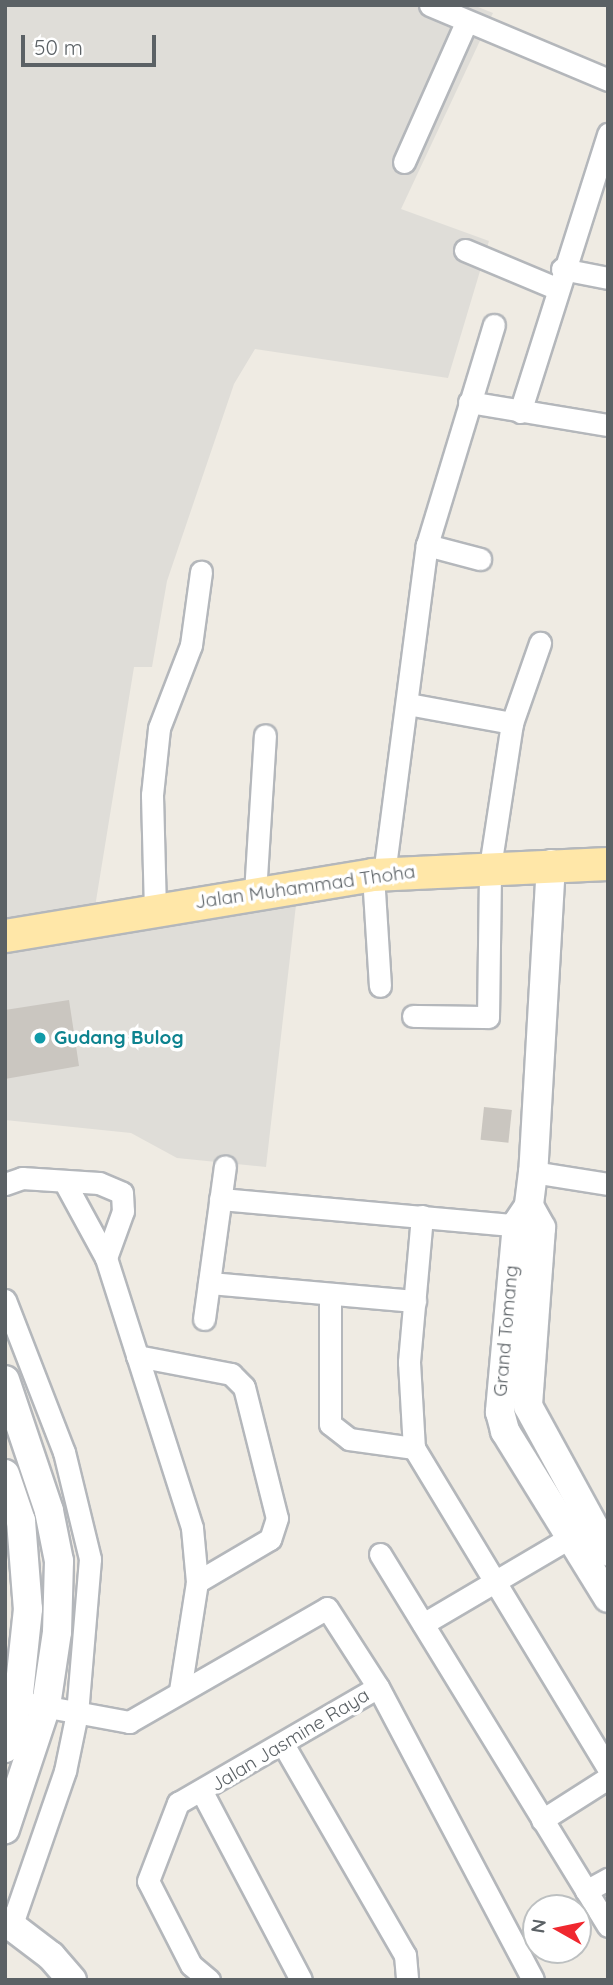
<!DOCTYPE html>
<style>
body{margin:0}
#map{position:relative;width:613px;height:1985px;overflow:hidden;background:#efebe3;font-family:Quicksand,sans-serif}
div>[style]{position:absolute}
.industrial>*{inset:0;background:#dfddd8}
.building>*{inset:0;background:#cac6c0;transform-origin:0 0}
.roads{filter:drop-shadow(2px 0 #b4b7bb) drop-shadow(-2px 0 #b4b7bb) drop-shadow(0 2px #b4b7bb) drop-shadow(0 -2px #b4b7bb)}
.street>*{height:21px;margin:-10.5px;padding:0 10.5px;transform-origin:10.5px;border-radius:10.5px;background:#fff}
.secondary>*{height:28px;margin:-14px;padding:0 14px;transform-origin:14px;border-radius:14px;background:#fff}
.primary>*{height:32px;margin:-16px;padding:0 16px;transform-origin:16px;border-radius:16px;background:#ffe7a8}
.dots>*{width:19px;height:19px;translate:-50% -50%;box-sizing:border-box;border:4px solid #fff;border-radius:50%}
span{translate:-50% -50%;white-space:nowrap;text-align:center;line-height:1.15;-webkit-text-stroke:7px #fff;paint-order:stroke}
.street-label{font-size:19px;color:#5b6165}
.culture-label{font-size:19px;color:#0d838f;font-weight:700}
.left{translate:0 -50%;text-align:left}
.frame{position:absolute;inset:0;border:7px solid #5b6165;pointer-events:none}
.north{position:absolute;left:522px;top:1894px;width:70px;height:70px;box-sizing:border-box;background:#fff;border:2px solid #bdc0c1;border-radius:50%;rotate:279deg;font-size:19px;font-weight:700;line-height:28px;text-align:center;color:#5b6165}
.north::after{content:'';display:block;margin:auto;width:24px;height:32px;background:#f0282f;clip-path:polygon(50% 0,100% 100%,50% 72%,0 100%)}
.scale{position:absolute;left:21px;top:35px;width:135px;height:32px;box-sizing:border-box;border:4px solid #5b6165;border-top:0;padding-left:9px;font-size:21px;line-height:24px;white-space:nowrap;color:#5b6165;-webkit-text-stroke:5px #fff;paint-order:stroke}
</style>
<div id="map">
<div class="industrial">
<i style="clip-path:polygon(5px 5px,473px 5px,493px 13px,401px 209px,489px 241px,448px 378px,255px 349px,234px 384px,167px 581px,152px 667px,134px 667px,95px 907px,300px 870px,266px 1167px,177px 1158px,131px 1133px,5px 1120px)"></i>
</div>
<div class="building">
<i style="clip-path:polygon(69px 1000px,79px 1066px,5px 1079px,5px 1010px)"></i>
<i style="left:484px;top:1107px;width:28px;height:33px;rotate:6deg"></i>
</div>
<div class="roads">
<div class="street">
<i style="left:430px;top:5px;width:193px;rotate:22.8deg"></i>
<i style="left:404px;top:162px;width:152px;rotate:-66deg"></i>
<i style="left:465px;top:250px;width:99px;rotate:22.7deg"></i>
<i style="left:562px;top:269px;width:47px;rotate:11.1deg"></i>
<i style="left:469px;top:402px;width:141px;rotate:9.4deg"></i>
<i style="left:520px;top:412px;width:292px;rotate:-72.4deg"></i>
<i style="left:427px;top:545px;width:55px;rotate:14.8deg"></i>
<i style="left:408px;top:704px;width:106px;rotate:10.4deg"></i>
<i style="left:384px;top:874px;width:332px;rotate:-82.6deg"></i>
<i style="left:427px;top:545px;width:230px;rotate:-73.1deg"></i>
<i style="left:373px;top:875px;width:111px;rotate:86.4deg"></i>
<i style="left:255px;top:893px;width:158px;rotate:-86.4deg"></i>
<i style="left:155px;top:910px;width:115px;rotate:-91.5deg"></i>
<i style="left:152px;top:795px;width:67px;rotate:-84deg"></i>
<i style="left:159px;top:728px;width:89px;rotate:-68.9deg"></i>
<i style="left:191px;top:645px;width:74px;rotate:-82.2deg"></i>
<i style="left:413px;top:1016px;width:75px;rotate:0.8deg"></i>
<i style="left:488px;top:1017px;width:150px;rotate:-89.2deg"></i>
<i style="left:490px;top:867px;width:146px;rotate:-81.3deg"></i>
<i style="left:512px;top:723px;width:85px;rotate:-70.7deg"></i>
<i style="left:533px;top:1172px;width:76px;rotate:9.1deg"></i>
<i style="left:64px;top:1181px;width:88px;rotate:61.4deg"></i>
<i style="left:106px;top:1258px;width:283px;rotate:72.3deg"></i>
<i style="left:192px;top:1528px;width:54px;rotate:84.7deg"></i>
<i style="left:197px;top:1582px;width:110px;rotate:98.9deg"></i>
<i style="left:5px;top:1184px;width:18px;rotate:-19deg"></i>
<i style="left:22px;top:1178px;width:77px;rotate:3.7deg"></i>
<i style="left:99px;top:1183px;width:25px;rotate:23deg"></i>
<i style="left:122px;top:1193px;width:18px;rotate:87deg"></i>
<i style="left:123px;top:1211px;width:50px;rotate:109.9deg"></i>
<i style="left:220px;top:1199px;width:313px;rotate:5.1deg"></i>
<i style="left:422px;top:1216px;width:147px;rotate:95.1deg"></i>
<i style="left:409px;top:1362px;width:86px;rotate:86.7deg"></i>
<i style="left:414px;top:1448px;width:374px;rotate:58.8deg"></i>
<i style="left:209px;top:1283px;width:207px;rotate:5deg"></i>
<i style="left:330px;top:1297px;width:127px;rotate:90deg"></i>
<i style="left:330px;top:1424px;width:24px;rotate:38deg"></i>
<i style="left:349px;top:1439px;width:66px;rotate:7.9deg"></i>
<i style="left:5px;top:1300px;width:163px;rotate:68.8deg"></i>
<i style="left:64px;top:1452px;width:110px;rotate:76.3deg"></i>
<i style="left:90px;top:1559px;width:155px;rotate:94.8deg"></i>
<i style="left:77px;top:1713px;width:59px;rotate:101.7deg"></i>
<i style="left:65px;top:1771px;width:162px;rotate:109.1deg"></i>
<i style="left:204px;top:1319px;width:154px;rotate:-82.2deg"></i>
<i style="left:137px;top:1356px;width:96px;rotate:10.8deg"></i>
<i style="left:231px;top:1374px;width:18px;rotate:45deg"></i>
<i style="left:244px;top:1387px;width:135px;rotate:75.9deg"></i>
<i style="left:277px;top:1518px;width:22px;rotate:108deg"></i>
<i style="left:270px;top:1539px;width:85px;rotate:149.5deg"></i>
<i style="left:380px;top:1554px;width:436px;rotate:58.5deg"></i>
<i style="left:423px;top:1624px;width:187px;rotate:-30.5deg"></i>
<i style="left:32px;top:1704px;width:99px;rotate:10.5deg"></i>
<i style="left:129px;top:1722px;width:228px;rotate:-29.9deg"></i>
<i style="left:327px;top:1608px;width:94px;rotate:57.2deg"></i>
<i style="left:378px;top:1687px;width:331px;rotate:62.1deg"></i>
<i style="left:283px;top:1744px;width:244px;rotate:60deg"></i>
<i style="left:405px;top:1955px;width:25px;rotate:85deg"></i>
<i style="left:202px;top:1792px;width:212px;rotate:62.2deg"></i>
<i style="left:542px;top:1820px;width:78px;rotate:-32.5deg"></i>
<i style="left:586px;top:1891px;width:25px;rotate:-29deg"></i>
<i style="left:209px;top:1980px;width:23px;rotate:-140deg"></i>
<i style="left:191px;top:1965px;width:94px;rotate:-117.1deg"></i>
<i style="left:148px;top:1881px;width:84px;rotate:-69deg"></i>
<i style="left:178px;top:1803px;width:231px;rotate:-30.1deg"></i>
</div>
<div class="secondary">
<i style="left:551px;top:864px;width:309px;rotate:93.3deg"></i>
<i style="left:533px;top:1172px;width:34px;rotate:97deg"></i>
<i style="left:529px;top:1206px;width:22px;rotate:124deg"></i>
<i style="left:517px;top:1224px;width:189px;rotate:95.2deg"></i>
<i style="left:500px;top:1412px;width:20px;rotate:75deg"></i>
<i style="left:505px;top:1431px;width:196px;rotate:58.3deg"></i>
<i style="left:529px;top:1206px;width:25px;rotate:61deg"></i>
<i style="left:541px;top:1228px;width:178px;rotate:94.2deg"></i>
<i style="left:528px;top:1406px;width:166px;rotate:61.3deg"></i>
<i style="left:5px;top:1380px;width:138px;rotate:71.4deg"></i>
<i style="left:49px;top:1511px;width:51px;rotate:78.7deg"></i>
<i style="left:59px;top:1561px;width:71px;rotate:91.6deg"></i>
<i style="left:57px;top:1632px;width:75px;rotate:98.5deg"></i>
<i style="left:46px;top:1706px;width:130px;rotate:108.4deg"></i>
<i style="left:5px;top:1474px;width:50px;rotate:71.2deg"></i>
<i style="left:21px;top:1521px;width:88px;rotate:85.5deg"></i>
<i style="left:28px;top:1609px;width:94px;rotate:96.1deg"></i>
<i style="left:18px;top:1702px;width:48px;rotate:105.8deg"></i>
<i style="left:5px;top:1921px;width:58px;rotate:37.3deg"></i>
<i style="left:51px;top:1956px;width:32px;rotate:49deg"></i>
</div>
<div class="primary">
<i style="left:5px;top:936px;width:373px;rotate:-9.4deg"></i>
<i style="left:373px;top:875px;width:235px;rotate:-2.7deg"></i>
</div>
</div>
<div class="dots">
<i style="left:40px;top:1038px;background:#0f9aa8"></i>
</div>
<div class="street-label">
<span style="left:305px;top:887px;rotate:-8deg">Jalan Muhammad Thoha</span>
<span style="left:506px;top:1331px;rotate:-85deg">Grand Tomang</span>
<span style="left:290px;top:1740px;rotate:-31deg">Jalan Jasmine Raya</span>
</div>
<div class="culture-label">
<span class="left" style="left:54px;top:1038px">Gudang Bulog</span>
</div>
<div class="frame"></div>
<div class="north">N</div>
<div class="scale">50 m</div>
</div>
